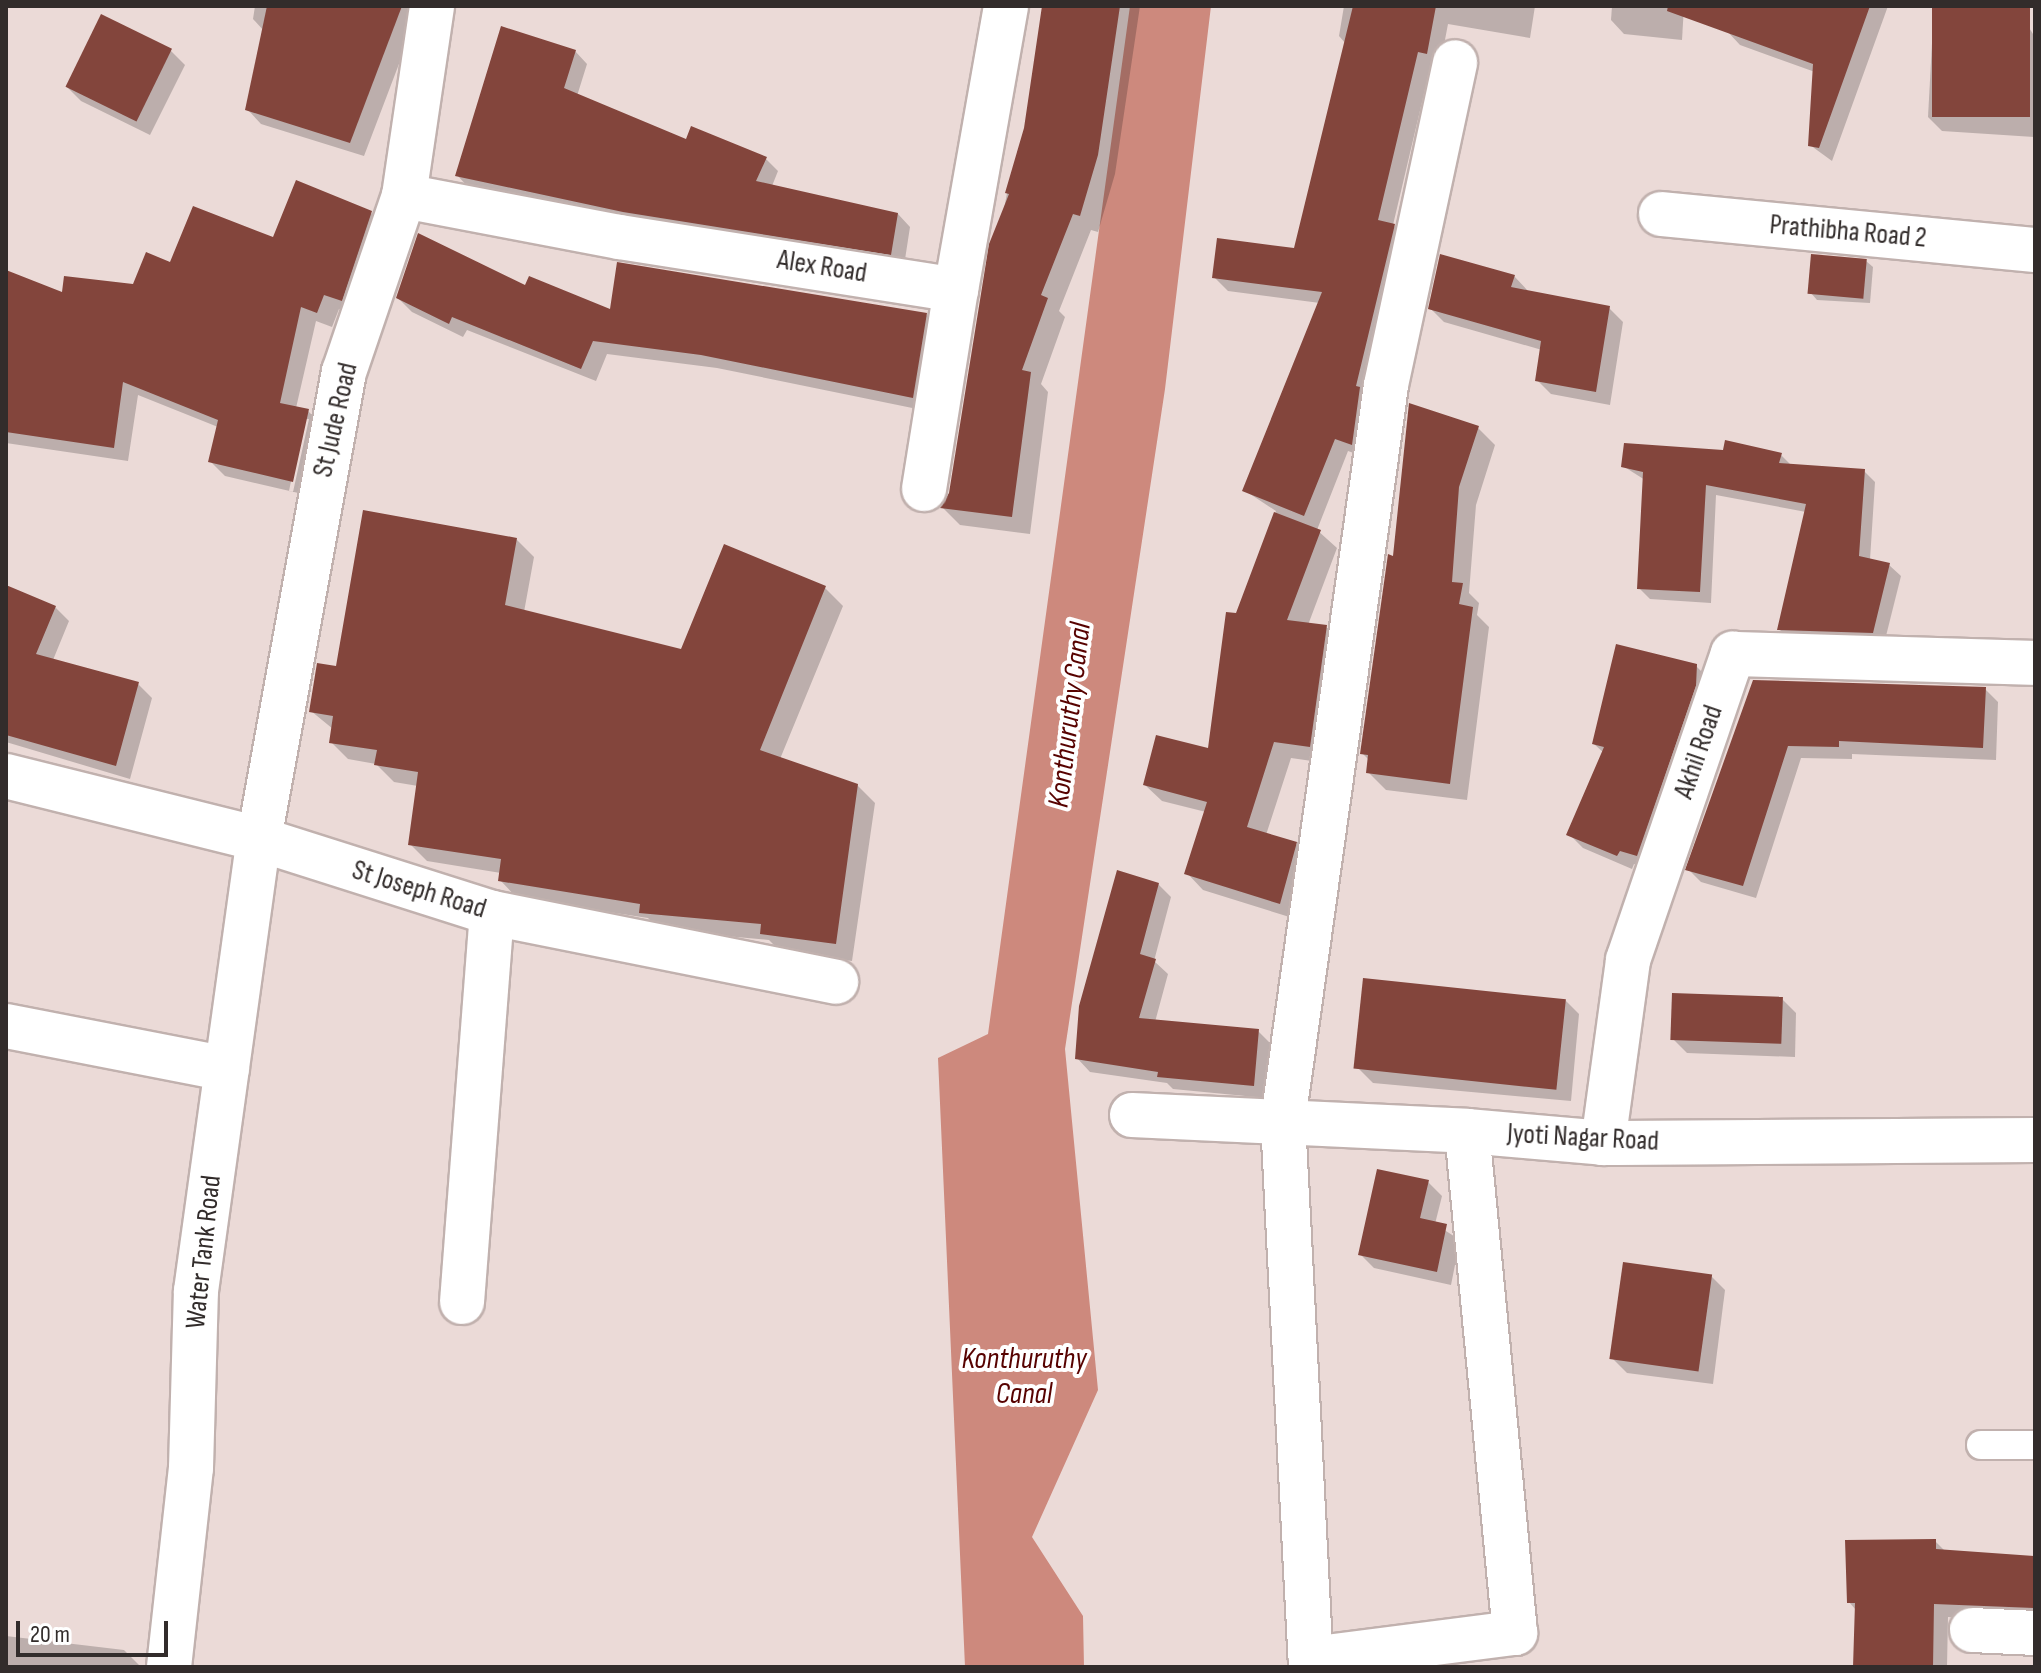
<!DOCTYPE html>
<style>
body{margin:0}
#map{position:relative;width:2041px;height:1673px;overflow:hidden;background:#ebdad7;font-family:"Sofia Sans Condensed",sans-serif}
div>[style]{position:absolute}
.water>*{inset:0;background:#cd897d}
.shadow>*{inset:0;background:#0003}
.building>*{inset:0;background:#83453c;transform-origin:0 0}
.roads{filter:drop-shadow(2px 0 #c1b1ae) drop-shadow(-2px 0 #c1b1ae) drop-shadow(0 2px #c1b1ae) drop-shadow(0 -2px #c1b1ae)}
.lane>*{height:28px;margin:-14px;padding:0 14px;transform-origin:14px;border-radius:14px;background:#fff}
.street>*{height:44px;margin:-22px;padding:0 22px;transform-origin:22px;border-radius:22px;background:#fff}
span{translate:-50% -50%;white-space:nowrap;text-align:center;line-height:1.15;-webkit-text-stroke:8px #fff;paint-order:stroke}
.street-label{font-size:28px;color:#322c2b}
.water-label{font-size:30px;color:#570200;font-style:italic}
.frame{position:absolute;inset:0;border:8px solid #322c2b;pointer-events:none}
.scale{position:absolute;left:16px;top:1621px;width:152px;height:36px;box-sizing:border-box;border:4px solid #322c2b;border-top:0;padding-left:10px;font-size:24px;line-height:28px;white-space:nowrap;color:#322c2b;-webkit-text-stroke:6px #fff;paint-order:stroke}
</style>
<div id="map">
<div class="water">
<i style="clip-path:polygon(1130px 6px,1211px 6px,1165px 389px,1065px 1049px,1098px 1390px,1032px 1537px,1083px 1616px,1084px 1667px,965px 1667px,938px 1058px,988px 1034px)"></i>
</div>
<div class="shadow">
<i style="clip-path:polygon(255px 6px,421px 6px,364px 156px,261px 124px,248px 110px,264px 31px,253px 19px)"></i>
<i style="clip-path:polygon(1044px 6px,1140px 6px,1115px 174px,1098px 232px,1091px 230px,1059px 311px,1065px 317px,1041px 384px,1048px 392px,1030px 534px,960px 525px,942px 507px,951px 494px,1007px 193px,1026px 128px)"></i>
<i style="clip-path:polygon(1344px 6px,1535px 6px,1530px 38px,1448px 24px,1440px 66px,1431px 64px,1393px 225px,1407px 239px,1365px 457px,1348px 451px,1317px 530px,1337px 548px,1308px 625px,1326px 627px,1343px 644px,1326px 763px,1291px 758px,1266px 835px,1296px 844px,1312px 860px,1296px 919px,1203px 890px,1187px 873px,1206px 812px,1162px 801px,1145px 785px,1209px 751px,1237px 615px,1276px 511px,1244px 490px,1320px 303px,1228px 291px,1214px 277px,1296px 250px,1346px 44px,1339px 36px)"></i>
<i style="clip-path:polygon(1612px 6px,1684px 6px,1682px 40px,1624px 34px,1611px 20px)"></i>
<i style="clip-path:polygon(1732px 6px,1888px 6px,1832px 161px,1810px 145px,1815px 72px,1740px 45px,1727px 31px)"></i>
<i style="clip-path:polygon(1934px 6px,2015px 6px,2035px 37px,2035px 137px,1942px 131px,1928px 117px)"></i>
<i style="clip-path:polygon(102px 17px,171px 51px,185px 65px,150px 135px,81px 101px,67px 87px)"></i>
<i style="clip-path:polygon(575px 51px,587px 64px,577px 96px,687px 141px,765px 158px,778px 171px,772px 186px,898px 214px,910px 227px,904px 266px,637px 224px,469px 188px,457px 175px)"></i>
<i style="clip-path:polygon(evenodd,371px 213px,386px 228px,357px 315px,339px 309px,332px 327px,316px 321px,296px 408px,308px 411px,323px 426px,307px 495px,225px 476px,210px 461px,218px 427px,138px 395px,128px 461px,6px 443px,6px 272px,64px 294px,134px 286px,172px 264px,371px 213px,304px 419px,309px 419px,293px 492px,289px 491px,304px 419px)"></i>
<i style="clip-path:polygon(1866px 261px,1873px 267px,1870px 303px,1817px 300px,1811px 293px)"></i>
<i style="clip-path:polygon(1514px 276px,1528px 291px,1609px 308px,1623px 322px,1610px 405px,1551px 394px,1537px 380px,1542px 350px,1444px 322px,1430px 308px)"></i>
<i style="clip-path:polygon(526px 288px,612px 312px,926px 315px,940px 329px,927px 411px,717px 368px,607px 354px,596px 381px,467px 330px,463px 337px,412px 312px,398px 298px)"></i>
<i style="clip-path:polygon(1478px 428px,1495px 445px,1476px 505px,1469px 593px,1479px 603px,1477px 615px,1489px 627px,1467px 800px,1386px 790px,1368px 772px,1370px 761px,1362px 753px,1395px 559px)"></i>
<i style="clip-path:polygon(1781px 455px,1792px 466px,1864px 471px,1875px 482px,1870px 560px,1889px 565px,1901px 576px,1884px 644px,1791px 641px,1780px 630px,1806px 512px,1716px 495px,1711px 603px,1650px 599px,1639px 588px,1645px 480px,1623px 466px)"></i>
<i style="clip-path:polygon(516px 539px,534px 557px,524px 612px,682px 651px,725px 546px,825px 588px,843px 606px,780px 759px,857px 785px,875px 803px,852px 961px,779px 950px,769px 940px,659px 930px,648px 918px,517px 898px,500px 880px,501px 873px,427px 861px,410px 844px,418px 786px,394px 782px,376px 764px,348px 759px,331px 742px,333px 729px,311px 711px,337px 669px)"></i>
<i style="clip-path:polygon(6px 587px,55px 607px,69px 621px,53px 660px,138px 684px,152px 698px,130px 779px,6px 742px)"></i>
<i style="clip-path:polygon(1696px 666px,1710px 680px,1651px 869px,1634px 864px,1632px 869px,1583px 848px,1569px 834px,1604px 753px,1594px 744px)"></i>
<i style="clip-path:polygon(1754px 682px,1985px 689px,1998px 702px,1996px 760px,1852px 754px,1852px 759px,1801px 758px,1756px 898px,1701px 882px,1688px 869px)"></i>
<i style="clip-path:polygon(1158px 884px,1171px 897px,1154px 961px,1168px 974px,1155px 1022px,1258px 1031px,1271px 1044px,1266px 1098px,1173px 1089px,1167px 1083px,1090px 1072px,1077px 1058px)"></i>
<i style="clip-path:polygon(1782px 999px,1796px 1013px,1795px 1057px,1687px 1053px,1673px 1039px)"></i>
<i style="clip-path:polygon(1565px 1000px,1579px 1014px,1571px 1101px,1373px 1083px,1359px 1069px)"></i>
<i style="clip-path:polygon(1428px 1182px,1442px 1196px,1435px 1224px,1460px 1240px,1451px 1285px,1374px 1268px,1360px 1254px)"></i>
<i style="clip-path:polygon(1711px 1276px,1725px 1290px,1713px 1384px,1627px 1373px,1613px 1359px)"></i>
<i style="clip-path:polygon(1935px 1541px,1946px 1552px,2035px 1558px,2035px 1624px,1948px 1617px,1947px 1667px,1855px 1667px,1856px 1610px,1849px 1602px)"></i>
<i style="clip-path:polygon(6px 1636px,124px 1650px,141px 1667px,6px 1667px)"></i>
</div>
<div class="building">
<i style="clip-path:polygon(267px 6px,402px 6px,350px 143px,245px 110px)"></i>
<i style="clip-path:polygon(1042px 6px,1120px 6px,1098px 155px,1080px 216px,1073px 214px,1041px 295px,1048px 298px,1022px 370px,1031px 372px,1012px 517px,940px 508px,949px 493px,989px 244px,1009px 194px,1005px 193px,1024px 128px)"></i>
<i style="clip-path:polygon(1353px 6px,1436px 6px,1427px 54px,1418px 52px,1378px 220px,1395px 224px,1356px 386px,1360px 387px,1352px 445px,1335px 439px,1304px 516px,1242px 491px,1322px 292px,1212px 278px,1217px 238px,1294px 248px)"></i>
<i style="clip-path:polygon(1668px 6px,1870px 6px,1819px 148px,1808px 146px,1813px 64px,1667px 11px)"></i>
<i style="left:1932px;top:6px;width:98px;height:111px"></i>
<i style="left:101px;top:14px;width:79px;height:81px;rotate:26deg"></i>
<i style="clip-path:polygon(501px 26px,576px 50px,564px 88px,686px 139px,691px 126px,767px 157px,756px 181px,898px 213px,891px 255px,623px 212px,455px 176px)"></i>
<i style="clip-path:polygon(296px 180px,372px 211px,342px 301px,324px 295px,317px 313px,301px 307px,280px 403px,309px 409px,293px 482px,208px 462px,218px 420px,123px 382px,114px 448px,6px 432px,6px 270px,62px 292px,64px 276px,133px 284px,146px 252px,170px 262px,193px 206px,273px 237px)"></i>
<i style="clip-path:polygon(418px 233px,525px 285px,529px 276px,610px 309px,617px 262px,927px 313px,913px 398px,701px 355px,593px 341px,581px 369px,452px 317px,449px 324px,396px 298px)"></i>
<i style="clip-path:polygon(1440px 254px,1515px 275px,1511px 287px,1610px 306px,1596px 392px,1535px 381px,1541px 341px,1428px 309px)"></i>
<i style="left:1811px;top:254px;width:56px;height:40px;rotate:5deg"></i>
<i style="clip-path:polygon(1409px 403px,1479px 426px,1459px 487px,1452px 582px,1463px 583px,1459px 604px,1473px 607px,1450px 784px,1366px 773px,1368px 755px,1360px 754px,1388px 554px,1393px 556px)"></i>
<i style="clip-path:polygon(1725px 440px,1782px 453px,1779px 463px,1865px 469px,1859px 556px,1890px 563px,1873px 633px,1777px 630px,1806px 504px,1706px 485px,1700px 592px,1637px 589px,1643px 472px,1621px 467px,1624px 443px,1723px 450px)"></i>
<i style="clip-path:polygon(363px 510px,517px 538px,505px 605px,681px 649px,724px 544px,826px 586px,760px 750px,858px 784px,836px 944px,760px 934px,761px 924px,639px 913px,640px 904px,498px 881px,501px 859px,408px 845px,418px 772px,374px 765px,377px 750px,329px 743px,333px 716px,309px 712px,317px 663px,336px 666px)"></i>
<i style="clip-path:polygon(1274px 512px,1321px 530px,1287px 620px,1327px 625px,1310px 747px,1274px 742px,1247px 827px,1297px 842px,1280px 904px,1184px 874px,1207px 802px,1143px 785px,1156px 735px,1208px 748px,1226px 612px,1236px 613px)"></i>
<i style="clip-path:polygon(6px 585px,56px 606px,36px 654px,139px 682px,116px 766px,6px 735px)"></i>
<i style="clip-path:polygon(1616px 644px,1697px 664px,1696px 686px,1637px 856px,1620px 851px,1617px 856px,1566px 835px,1604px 747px,1592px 744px)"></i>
<i style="clip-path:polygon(1753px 680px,1986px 687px,1983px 748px,1839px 741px,1839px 747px,1788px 746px,1743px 886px,1685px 870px)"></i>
<i style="clip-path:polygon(1117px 870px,1159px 883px,1140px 954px,1156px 959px,1139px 1018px,1259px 1029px,1254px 1086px,1157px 1077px,1158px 1072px,1075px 1059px,1079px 1006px)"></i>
<i style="left:1363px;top:978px;width:204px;height:91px;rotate:6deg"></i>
<i style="left:1672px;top:993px;width:111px;height:47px;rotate:2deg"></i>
<i style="clip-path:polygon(1377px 1169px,1429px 1180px,1420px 1218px,1447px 1224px,1437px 1272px,1358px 1255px)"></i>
<i style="left:1623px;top:1262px;width:90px;height:98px;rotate:8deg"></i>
<i style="clip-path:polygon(1936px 1539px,1936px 1549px,2035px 1556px,2035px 1608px,1934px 1604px,1933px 1667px,1853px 1667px,1855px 1603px,1847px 1603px,1845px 1540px)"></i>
</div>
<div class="roads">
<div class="lane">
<i style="left:1981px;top:1445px;width:54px"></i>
</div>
<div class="street">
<i style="left:404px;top:196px;width:219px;rotate:10.8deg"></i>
<i style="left:619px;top:237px;width:341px;rotate:8.9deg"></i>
<i style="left:956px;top:290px;width:288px;rotate:-80deg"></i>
<i style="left:1661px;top:214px;width:376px;rotate:5.5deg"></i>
<i style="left:924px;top:489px;width:202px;rotate:-80.9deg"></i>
<i style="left:6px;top:776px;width:261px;rotate:14deg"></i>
<i style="left:259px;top:839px;width:244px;rotate:17.6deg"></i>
<i style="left:492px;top:913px;width:351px;rotate:11.3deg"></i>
<i style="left:6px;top:1026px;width:225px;rotate:11deg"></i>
<i style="left:1132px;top:1115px;width:335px;rotate:2.7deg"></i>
<i style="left:1467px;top:1131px;width:137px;rotate:5deg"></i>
<i style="left:1603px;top:1143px;width:432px;rotate:-0.4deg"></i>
<i style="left:1603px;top:1143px;width:185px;rotate:-82.2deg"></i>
<i style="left:1628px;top:960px;width:324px;rotate:-71.1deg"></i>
<i style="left:1733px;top:654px;width:302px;rotate:1.7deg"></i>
<i style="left:462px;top:1302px;width:390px;rotate:-85.6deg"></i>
<i style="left:1972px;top:1630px;width:63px;rotate:2.7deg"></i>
<i style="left:1311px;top:1659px;width:206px;rotate:-7.3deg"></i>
<i style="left:1515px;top:1633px;width:504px;rotate:-95.46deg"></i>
<i style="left:169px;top:1667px;width:200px;rotate:-83.7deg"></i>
<i style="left:191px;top:1468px;width:177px;rotate:-88.4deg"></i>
<i style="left:196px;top:1291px;width:456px;rotate:-82.1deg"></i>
<i style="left:259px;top:839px;width:475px;rotate:-79.7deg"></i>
<i style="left:344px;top:372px;width:186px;rotate:-71.2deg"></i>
<i style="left:404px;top:196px;width:192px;rotate:-81.6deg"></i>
<i style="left:1311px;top:1667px;width:548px;rotate:-92.93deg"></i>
<i style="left:1283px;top:1120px;width:742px;rotate:-82.02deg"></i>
<i style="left:1386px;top:385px;width:330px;rotate:-77.9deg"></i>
</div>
</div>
<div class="street-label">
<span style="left:1848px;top:232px;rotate:5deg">Prathibha Road 2</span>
<span style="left:822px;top:267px;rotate:9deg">Alex Road</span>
<span style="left:336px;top:420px;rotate:-77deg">St Jude Road</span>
<span style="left:1699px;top:752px;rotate:-71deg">Akhil Road</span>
<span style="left:419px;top:890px;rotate:17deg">St Joseph Road</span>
<span style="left:1583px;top:1138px;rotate:3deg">Jyoti Nagar Road</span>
<span style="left:204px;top:1252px;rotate:-84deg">Water Tank Road</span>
</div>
<div class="water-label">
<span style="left:1070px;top:715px;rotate:-83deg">Konthuruthy Canal</span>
<span style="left:1024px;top:1376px">Konthuruthy<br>Canal</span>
</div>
<div class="frame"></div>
<div class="scale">20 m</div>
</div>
